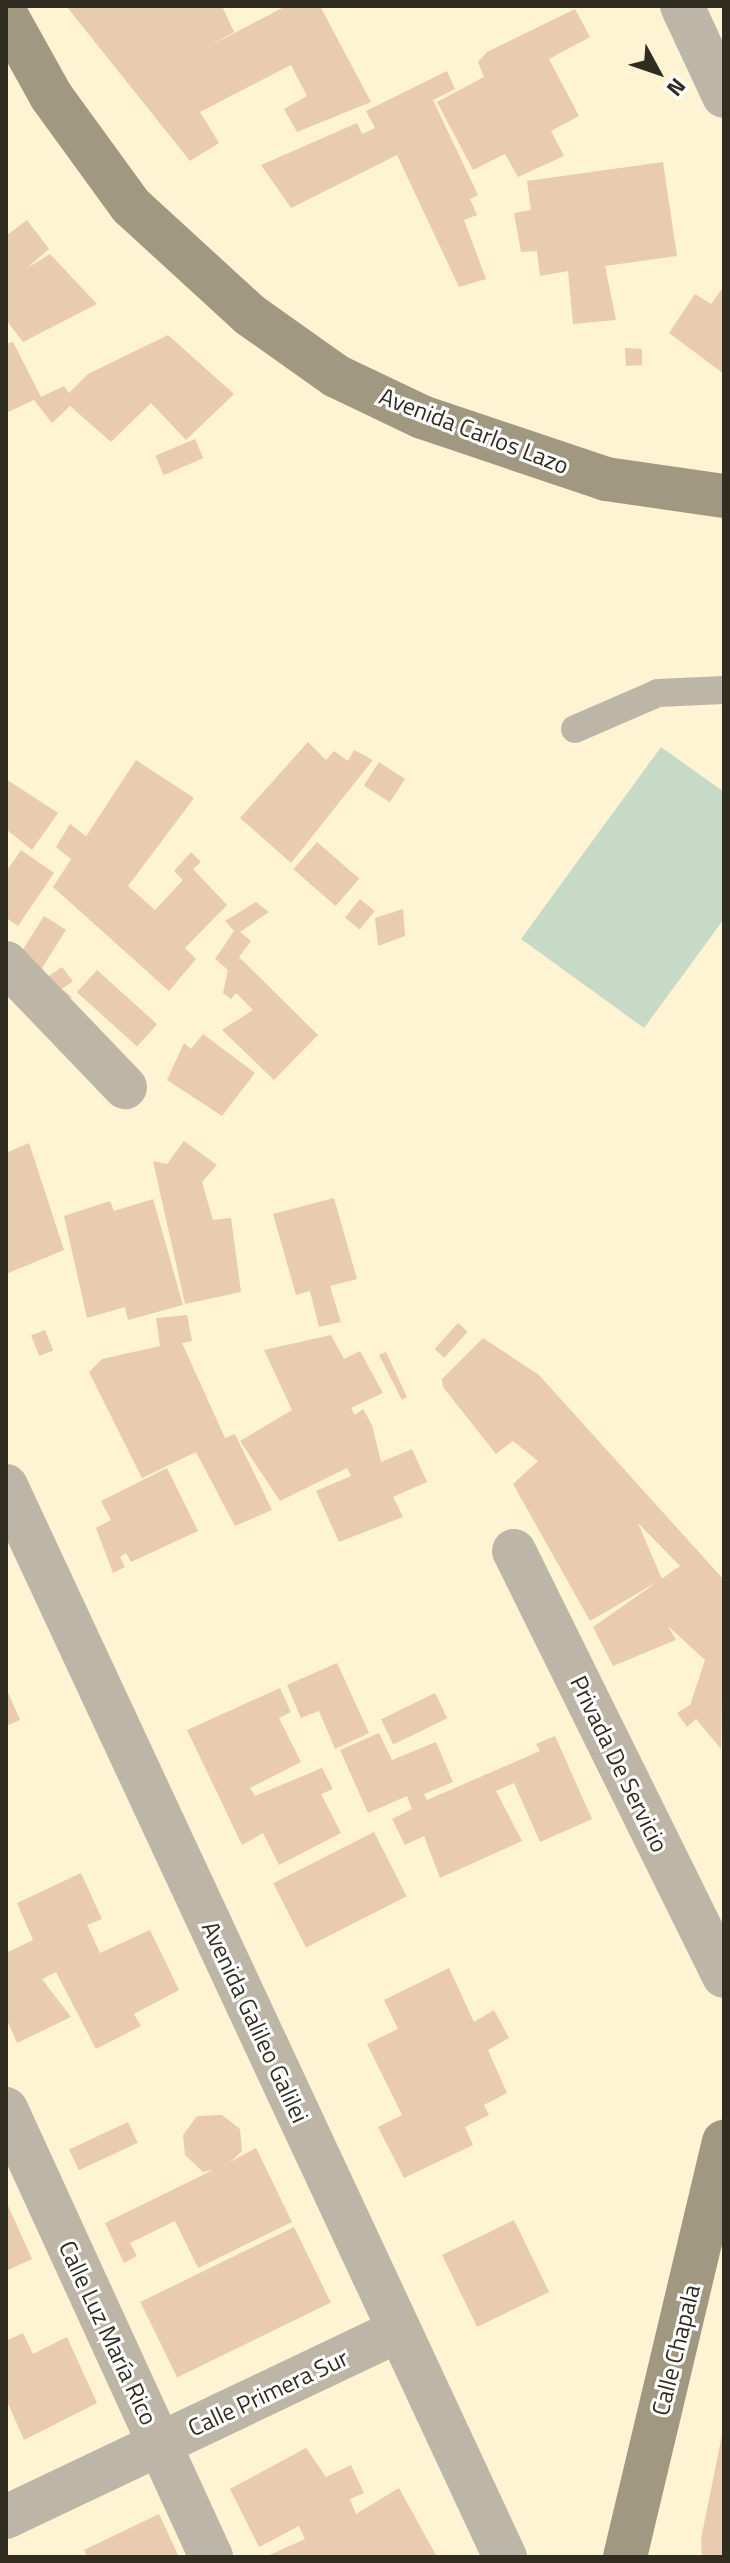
<!DOCTYPE html>
<meta charset="utf-8">
<style>
body{margin:0}
#map{position:relative;width:730px;height:2563px;overflow:hidden;background:#fef4d3;font-family:"Titillium Web",sans-serif}
div>[style]{position:absolute}
.green>*{inset:0;background:#c6dac5}
.building>*{inset:0;background:#e9cbaf;transform-origin:0 0}
.lane>*{height:28px;margin:-14px;padding:0 14px;transform-origin:14px;border-radius:14px;background:#bdb6a7}
.street>*{height:44px;margin:-22px;padding:0 22px;transform-origin:22px;border-radius:22px;background:#bdb6a7}
.secondary>*{height:44px;margin:-22px;padding:0 22px;transform-origin:22px;border-radius:22px;background:#a19881}
span{translate:-50% -50%;white-space:nowrap;text-align:center;line-height:1.15;-webkit-text-stroke:6px #fff;paint-order:stroke}
.street-label{font-size:24px;color:#302d20}
.frame{position:absolute;inset:0;border:8px solid #302d20;pointer-events:none}
.north{position:absolute;left:618px;top:32px;width:80px;height:80px;-webkit-text-stroke:6px #fff;paint-order:stroke;rotate:130deg;font-size:22px;font-weight:700;line-height:32px;text-align:center;color:#302d20}
.north::after{content:'';display:block;margin:auto;width:28px;height:36px;background:#302d20;clip-path:polygon(50% 0,100% 100%,50% 72%,0 100%)}
</style>
<div id="map">
<div class="green">
<i style="clip-path:polygon(661px 747px,724px 792px,724px 919px,644px 1028px,521px 939px)"></i>
</div>
<div class="building">
<i style="clip-path:polygon(222px 6px,234px 32px,208px 47px,286px 6px,320px 6px,371px 102px,297px 132px,284px 109px,307px 96px,291px 65px,200px 112px,219px 143px,190px 161px,67px 7px)"></i>
<i style="clip-path:polygon(575px 9px,590px 37px,549px 59px,579px 116px,551px 131px,564px 156px,518px 177px,505px 154px,473px 170px,437px 102px,484px 77px,478px 62px,487px 52px)"></i>
<i style="clip-path:polygon(447px 71px,455px 89px,433px 100px,478px 195px,470px 199px,477px 215px,464px 220px,486px 279px,459px 287px,397px 155px,291px 208px,261px 165px,357px 123px,362px 134px,375px 128px,366px 111px)"></i>
<i style="clip-path:polygon(663px 162px,677px 256px,605px 266px,616px 320px,573px 324px,568px 271px,540px 276px,537px 251px,521px 252px,514px 213px,531px 210px,527px 181px)"></i>
<i style="clip-path:polygon(27px 220px,49px 249px,27px 268px,50px 254px,97px 304px,23px 342px,6px 320px,6px 236px)"></i>
<i style="clip-path:polygon(721px 290px,724px 292px,724px 374px,669px 333px,695px 294px,711px 304px)"></i>
<i style="clip-path:polygon(168px 335px,234px 394px,186px 440px,151px 403px,111px 442px,70px 406px,52px 423px,34px 400px,6px 413px,6px 344px,13px 342px,41px 397px,64px 386px,69px 393px,88px 374px)"></i>
<i style="clip-path:polygon(625px 348px,642px 349px,642px 365px,626px 366px)"></i>
<i style="left:195px;top:439px;width:21px;height:43px;rotate:67deg"></i>
<i style="clip-path:polygon(308px 742px,326px 760px,334px 751px,348px 761px,354px 750px,373px 760px,291px 863px,240px 818px)"></i>
<i style="clip-path:polygon(136px 760px,194px 798px,128px 886px,155px 910px,183px 880px,174px 871px,191px 852px,201px 862px,193px 869px,227px 905px,185px 948px,196px 959px,169px 991px,53px 887px)"></i>
<i style="left:379px;top:762px;width:31px;height:28px;rotate:33deg"></i>
<i style="clip-path:polygon(6px 779px,58px 813px,32px 850px,6px 829px)"></i>
<i style="clip-path:polygon(70px 824px,87px 837px,72px 860px,56px 847px)"></i>
<i style="left:317px;top:842px;width:56px;height:36px;rotate:41deg"></i>
<i style="clip-path:polygon(21px 850px,54px 873px,18px 926px,6px 918px,6px 872px)"></i>
<i style="left:360px;top:899px;width:19px;height:24px;rotate:39deg"></i>
<i style="clip-path:polygon(256px 902px,269px 912px,240px 932px,251px 941px,239px 957px,318px 1035px,274px 1080px,222px 1030px,253px 1010px,236px 993px,231px 999px,223px 993px,228px 970px,215px 959px,234px 931px,225px 921px)"></i>
<i style="clip-path:polygon(403px 909px,405px 936px,378px 946px,375px 918px)"></i>
<i style="left:44px;top:916px;width:26px;height:59px;rotate:32deg"></i>
<i style="clip-path:polygon(62px 967px,73px 981px,62px 989px,72px 997px,60px 1012px,40px 982px)"></i>
<i style="left:97px;top:970px;width:81px;height:30px;rotate:42deg"></i>
<i style="clip-path:polygon(203px 1034px,255px 1073px,222px 1116px,167px 1080px,184px 1043px,191px 1049px)"></i>
<i style="clip-path:polygon(184px 1141px,217px 1165px,202px 1182px,213px 1220px,231px 1218px,241px 1292px,185px 1304px,153px 1161px,167px 1164px)"></i>
<i style="clip-path:polygon(29px 1143px,64px 1250px,6px 1274px,6px 1153px)"></i>
<i style="clip-path:polygon(334px 1198px,357px 1279px,330px 1286px,341px 1322px,319px 1327px,310px 1291px,296px 1295px,273px 1214px)"></i>
<i style="clip-path:polygon(153px 1199px,183px 1305px,128px 1320px,125px 1307px,87px 1318px,64px 1216px,110px 1201px,114px 1211px)"></i>
<i style="clip-path:polygon(187px 1315px,192px 1341px,182px 1343px,225px 1438px,235px 1434px,272px 1510px,235px 1526px,196px 1452px,142px 1478px,89px 1372px,102px 1359px,160px 1346px,156px 1318px)"></i>
<i style="left:458px;top:1323px;width:13px;height:35px;rotate:42deg"></i>
<i style="left:45px;top:1330px;width:22px;height:15px;rotate:68deg"></i>
<i style="clip-path:polygon(331px 1335px,344px 1359px,360px 1351px,383px 1393px,351px 1408px,355px 1415px,363px 1409px,372px 1425px,381px 1462px,412px 1449px,427px 1482px,393px 1497px,403px 1517px,339px 1542px,316px 1491px,351px 1476px,347px 1468px,280px 1501px,240px 1441px,292px 1410px,264px 1350px)"></i>
<i style="clip-path:polygon(483px 1338px,539px 1375px,724px 1580px,721px 1749px,696px 1719px,687px 1727px,677px 1713px,690px 1705px,705px 1660px,668px 1626px,676px 1640px,613px 1666px,593px 1627px,680px 1566px,638px 1523px,662px 1579px,590px 1621px,513px 1484px,538px 1461px,513px 1441px,496px 1454px,443px 1387px,442px 1379px)"></i>
<i style="clip-path:polygon(386px 1352px,407px 1397px,402px 1400px,379px 1355px)"></i>
<i style="clip-path:polygon(167px 1468px,198px 1531px,131px 1562px,126px 1553px,120px 1557px,125px 1567px,113px 1573px,96px 1528px,111px 1520px,101px 1501px)"></i>
<i style="clip-path:polygon(337px 1663px,369px 1733px,335px 1749px,319px 1711px,301px 1718px,287px 1685px)"></i>
<i style="clip-path:polygon(6px 1688px,20px 1720px,6px 1726px)"></i>
<i style="clip-path:polygon(280px 1688px,291px 1712px,279px 1718px,301px 1762px,250px 1788px,255px 1796px,322px 1768px,333px 1789px,321px 1794px,341px 1833px,279px 1865px,263px 1833px,242px 1845px,187px 1730px)"></i>
<i style="left:435px;top:1693px;width:28px;height:60px;rotate:64deg"></i>
<i style="clip-path:polygon(379px 1733px,392px 1760px,436px 1742px,453px 1782px,424px 1794px,427px 1800px,540px 1751px,536px 1744px,555px 1736px,592px 1819px,540px 1842px,514px 1783px,496px 1791px,522px 1841px,440px 1878px,424px 1836px,405px 1845px,392px 1819px,412px 1809px,407px 1796px,368px 1813px,340px 1750px)"></i>
<i style="left:374px;top:1832px;width:72px;height:113px;rotate:63deg"></i>
<i style="clip-path:polygon(81px 1873px,102px 1919px,87px 1925px,100px 1953px,150px 1930px,179px 1990px,134px 2014px,141px 2026px,96px 2049px,56px 1972px,42px 1979px,71px 2017px,17px 2043px,6px 2018px,6px 1953px,33px 1940px,17px 1903px)"></i>
<i style="clip-path:polygon(449px 1968px,474px 2022px,494px 2010px,509px 2038px,488px 2050px,507px 2093px,484px 2105px,489px 2115px,465px 2127px,473px 2145px,404px 2178px,378px 2127px,402px 2115px,367px 2044px,398px 2029px,384px 2000px)"></i>
<i style="clip-path:polygon(222px 2115px,240px 2129px,242px 2151px,230px 2162px,256px 2148px,292px 2222px,198px 2268px,175px 2221px,130px 2243px,137px 2256px,124px 2263px,105px 2223px,213px 2170px,203px 2172px,185px 2155px,183px 2135px,197px 2116px)"></i>
<i style="left:128px;top:2122px;width:23px;height:65px;rotate:65deg"></i>
<i style="clip-path:polygon(6px 2201px,32px 2259px,6px 2271px)"></i>
<i style="left:514px;top:2220px;width:80px;height:80px;rotate:64deg"></i>
<i style="left:294px;top:2227px;width:84px;height:171px;rotate:64deg"></i>
<i style="clip-path:polygon(23px 2333px,33px 2354px,67px 2337px,97px 2403px,24px 2440px,6px 2399px,6px 2341px)"></i>
<i style="clip-path:polygon(724px 2425px,724px 2557px,702px 2557px,701px 2539px)"></i>
<i style="clip-path:polygon(306px 2448px,326px 2477px,351px 2465px,364px 2493px,350px 2499px,356px 2514px,399px 2488px,437px 2557px,265px 2557px,305px 2539px,299px 2526px,259px 2547px,230px 2489px)"></i>
<i style="clip-path:polygon(159px 2514px,179px 2557px,87px 2557px,84px 2550px)"></i>
</div>
<div class="lane">
<i style="left:575px;top:729px;width:90px;rotate:-23.4deg"></i>
<i style="left:658px;top:693px;width:66px;rotate:-2.6deg"></i>
</div>
<div class="street">
<i style="left:682px;top:6px;width:99px;rotate:65deg"></i>
<i style="left:6px;top:963px;width:172px;rotate:46.2deg"></i>
<i style="left:6px;top:1486px;width:1182px;rotate:65.02deg"></i>
<i style="left:514px;top:1551px;width:474px;rotate:63.7deg"></i>
<i style="left:6px;top:2109px;width:493px;rotate:65.4deg"></i>
<i style="left:6px;top:2517px;width:435px;rotate:-25.4deg"></i>
</div>
<div class="secondary">
<i style="left:6px;top:15px;width:93px;rotate:60.9deg"></i>
<i style="left:51px;top:96px;width:136px;rotate:54deg"></i>
<i style="left:131px;top:206px;width:161px;rotate:42.5deg"></i>
<i style="left:250px;top:315px;width:105px;rotate:35.3deg"></i>
<i style="left:336px;top:376px;width:95px;rotate:25.5deg"></i>
<i style="left:422px;top:417px;width:194px;rotate:18.6deg"></i>
<i style="left:606px;top:479px;width:119px;rotate:8.2deg"></i>
<i style="left:625px;top:2557px;width:427px;rotate:-76.6deg"></i>
</div>
<div class="street-label">
<span style="left:474px;top:431px;rotate:21deg">Avenida Carlos Lazo</span>
<span style="left:619px;top:1764px;rotate:64deg">Privada De Servicio</span>
<span style="left:255px;top:2022px;rotate:65deg">Avenida Galileo Galilei</span>
<span style="left:108px;top:2333px;rotate:65deg">Calle Luz María Rico</span>
<span style="left:676px;top:2350px;rotate:-76deg">Calle Chapala</span>
<span style="left:268px;top:2393px;rotate:-25deg">Calle Primera Sur</span>
</div>
<div class="frame"></div>
<div class="north">N</div>
</div>
